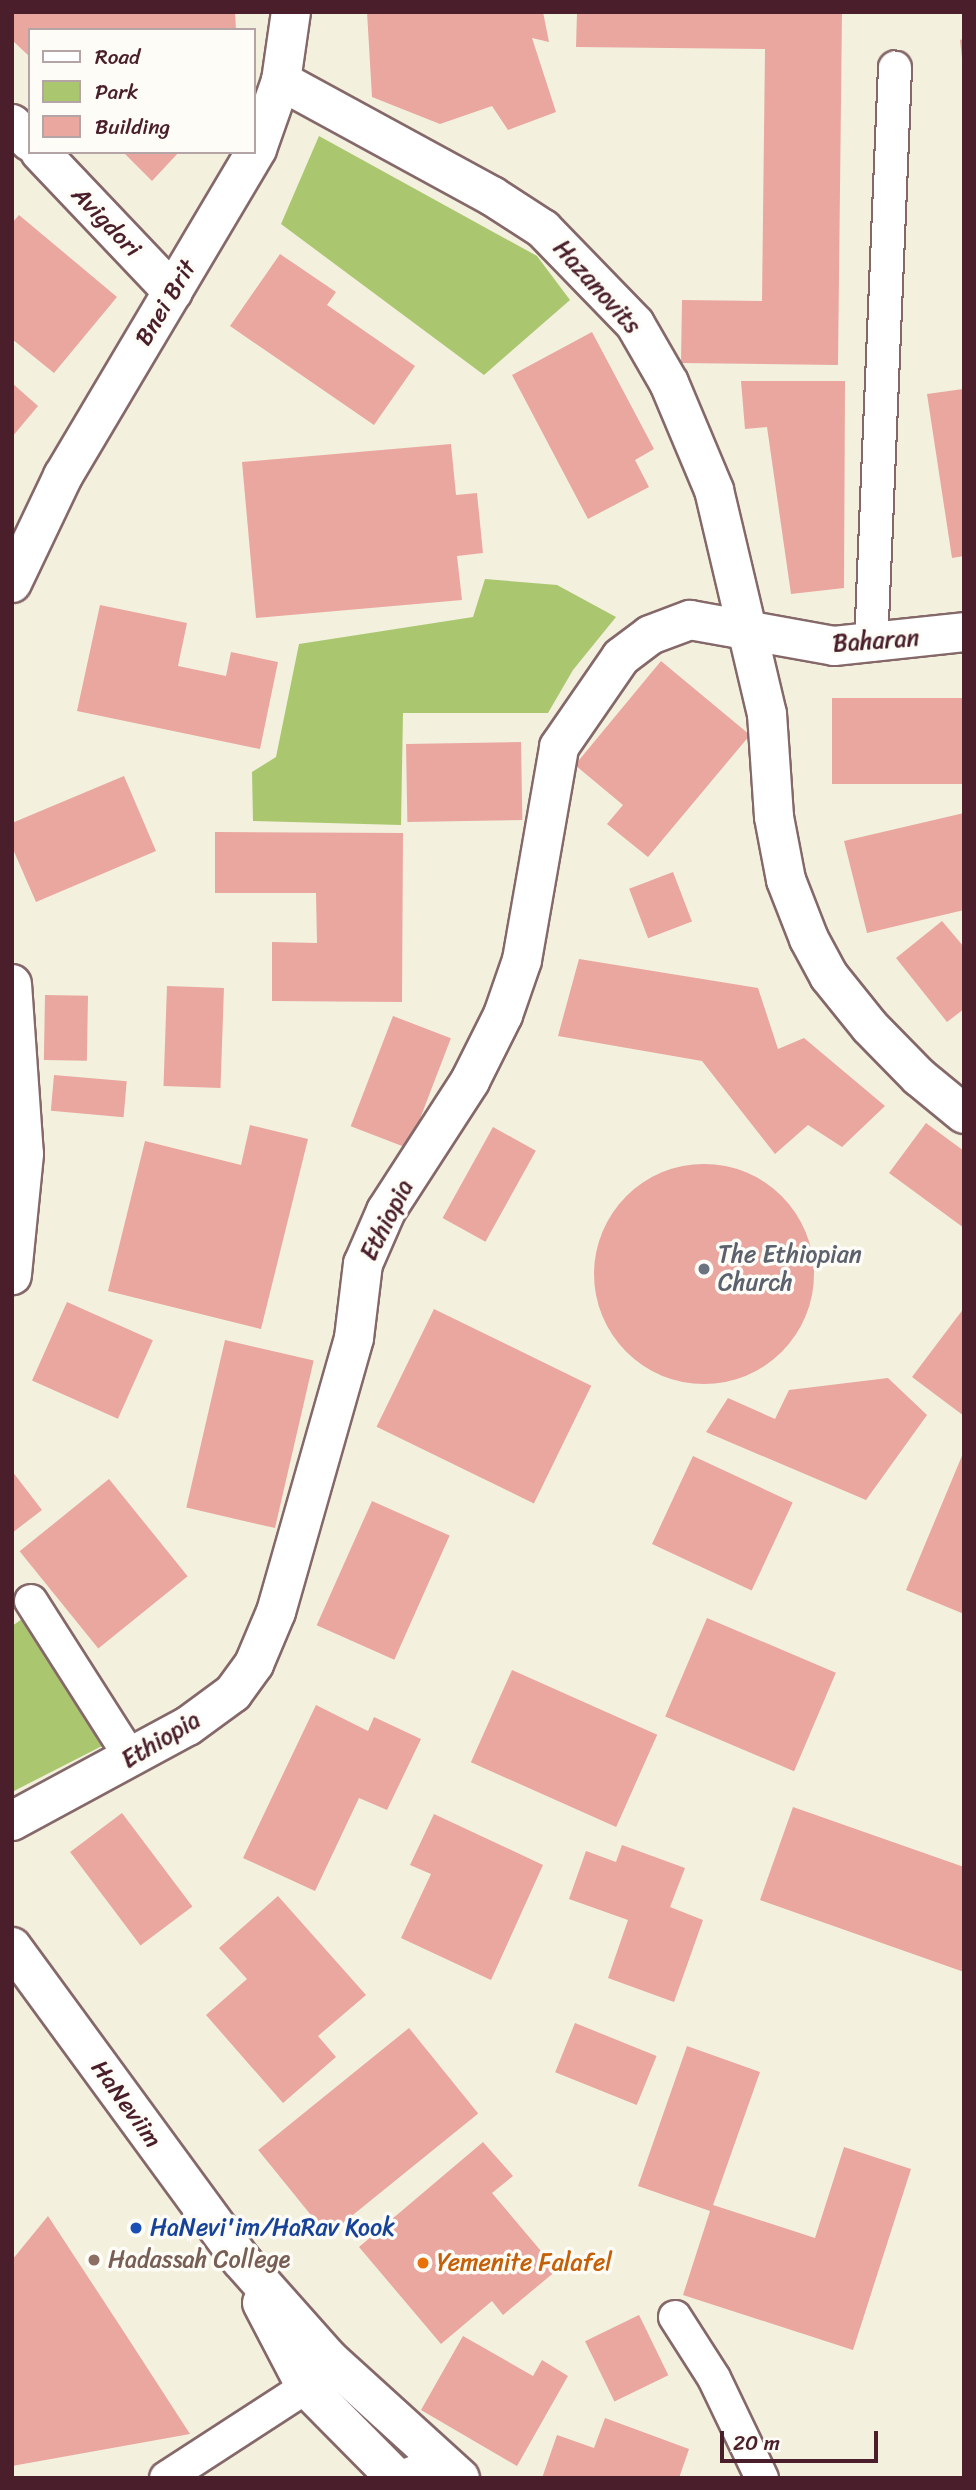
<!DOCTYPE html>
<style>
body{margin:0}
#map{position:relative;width:976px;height:2490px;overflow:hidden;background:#f3f0dd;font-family:Sriracha,sans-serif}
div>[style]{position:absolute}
.green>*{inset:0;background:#aac76f}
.building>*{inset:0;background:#e9a7a0;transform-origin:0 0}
.round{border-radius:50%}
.roads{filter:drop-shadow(2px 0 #856869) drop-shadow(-2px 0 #856869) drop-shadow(0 2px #856869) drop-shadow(0 -2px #856869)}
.service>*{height:32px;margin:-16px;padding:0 16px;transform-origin:16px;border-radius:16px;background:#fff}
.minor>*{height:38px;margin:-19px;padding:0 19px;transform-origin:19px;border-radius:19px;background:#fff}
.tertiary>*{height:38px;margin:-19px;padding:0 19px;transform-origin:19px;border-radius:19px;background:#fff}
.dots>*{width:19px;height:19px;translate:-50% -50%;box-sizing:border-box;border:4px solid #fdfcf7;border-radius:50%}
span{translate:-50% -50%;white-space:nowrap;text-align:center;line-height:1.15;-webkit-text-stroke:7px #fdfcf7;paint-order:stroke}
.street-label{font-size:24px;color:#4a1f2b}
.worship-label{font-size:24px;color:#5b616d}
.left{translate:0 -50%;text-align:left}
.transit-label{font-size:24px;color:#164399}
.education-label{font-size:24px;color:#785e54}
.food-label{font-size:24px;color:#c56008}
.frame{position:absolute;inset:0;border:14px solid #4a1f2b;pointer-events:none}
.legend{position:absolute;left:28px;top:28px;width:228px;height:126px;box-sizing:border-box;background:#fdfcf7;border:2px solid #b5a4a5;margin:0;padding:9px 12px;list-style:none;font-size:21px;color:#4a1f2b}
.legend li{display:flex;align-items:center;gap:14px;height:35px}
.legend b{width:35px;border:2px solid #b5a4a5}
.scale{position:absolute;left:720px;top:2431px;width:158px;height:32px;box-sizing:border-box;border:4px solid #4a1f2b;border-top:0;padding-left:9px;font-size:21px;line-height:24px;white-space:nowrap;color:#4a1f2b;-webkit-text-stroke:5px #fdfcf7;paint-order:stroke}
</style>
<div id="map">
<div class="green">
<i style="clip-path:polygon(319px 136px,537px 256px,570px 300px,484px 375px,281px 224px)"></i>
<i style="clip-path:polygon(485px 579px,557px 585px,616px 617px,573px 670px,548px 713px,403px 713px,401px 825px,253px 821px,252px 772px,276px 757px,299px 644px,473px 617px)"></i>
<i style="clip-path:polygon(22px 1619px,104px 1745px,12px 1792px,12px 1626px)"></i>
</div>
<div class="building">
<i style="clip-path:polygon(12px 12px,235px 12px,236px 30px,30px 30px,30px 57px,12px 40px)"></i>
<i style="clip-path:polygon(367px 12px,543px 12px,549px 42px,532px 38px,556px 112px,508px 130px,492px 106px,440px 124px,372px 97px)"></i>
<i style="clip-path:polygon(577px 12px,842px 12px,838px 365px,681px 363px,682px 300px,762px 301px,765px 49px,576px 47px)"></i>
<i style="clip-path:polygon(964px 39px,964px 58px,962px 58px,960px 40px)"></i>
<i style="clip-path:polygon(123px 152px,179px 152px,152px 181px)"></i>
<i style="clip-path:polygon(19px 215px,117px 297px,54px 373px,12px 339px,12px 223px)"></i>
<i style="clip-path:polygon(280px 254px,336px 292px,327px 305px,415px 366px,374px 425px,230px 326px)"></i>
<i style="clip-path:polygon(592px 332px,654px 449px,635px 460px,649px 487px,588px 519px,512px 375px)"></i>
<i style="clip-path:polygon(741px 381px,845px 381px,844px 588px,791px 594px,767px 427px,745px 429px)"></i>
<i style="clip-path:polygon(12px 383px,38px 406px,12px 437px)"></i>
<i style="clip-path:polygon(963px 389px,964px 556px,952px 558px,927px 394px)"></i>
<i style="clip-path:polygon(451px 444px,456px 495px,477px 493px,483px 553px,457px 556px,462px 600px,256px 618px,242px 462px)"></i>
<i style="clip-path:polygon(100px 605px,187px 623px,178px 666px,226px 676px,231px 652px,278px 662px,260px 749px,77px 711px)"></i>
<i style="clip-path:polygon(661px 661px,750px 735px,648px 857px,607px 824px,623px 805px,575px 765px)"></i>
<i style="left:964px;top:698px;width:86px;height:132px;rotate:90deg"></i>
<i style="left:521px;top:742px;width:78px;height:115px;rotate:89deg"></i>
<i style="clip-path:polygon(124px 776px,156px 851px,36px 902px,12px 847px,12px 823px)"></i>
<i style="clip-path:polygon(964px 813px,964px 910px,867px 933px,844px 841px)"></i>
<i style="clip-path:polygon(215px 832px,403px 833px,402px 1002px,272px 1001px,272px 942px,317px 943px,316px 893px,215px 893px)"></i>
<i style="left:673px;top:872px;width:53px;height:47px;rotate:69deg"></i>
<i style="clip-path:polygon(942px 921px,964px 947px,964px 1009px,947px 1022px,896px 958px)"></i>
<i style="clip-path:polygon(579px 959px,758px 988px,778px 1049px,804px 1038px,885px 1106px,842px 1147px,808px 1125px,775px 1154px,702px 1061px,558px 1036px)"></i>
<i style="left:167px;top:986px;width:57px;height:100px;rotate:2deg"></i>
<i style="left:45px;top:995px;width:43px;height:65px;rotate:1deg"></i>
<i style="left:393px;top:1016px;width:62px;height:118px;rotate:21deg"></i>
<i style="left:54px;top:1075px;width:73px;height:36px;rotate:5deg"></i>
<i style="clip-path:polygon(926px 1123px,964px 1151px,964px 1228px,889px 1173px)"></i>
<i style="clip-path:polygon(250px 1125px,308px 1139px,261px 1329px,108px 1291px,145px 1141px,241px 1165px)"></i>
<i style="left:493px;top:1127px;width:49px;height:104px;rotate:29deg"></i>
<i class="round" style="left:594px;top:1164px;width:220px;height:220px"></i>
<i style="left:67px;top:1302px;width:94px;height:86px;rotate:24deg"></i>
<i style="clip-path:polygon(964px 1308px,964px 1416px,912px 1377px)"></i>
<i style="left:434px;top:1309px;width:175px;height:131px;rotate:26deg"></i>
<i style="left:225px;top:1340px;width:91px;height:172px;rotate:13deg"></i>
<i style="clip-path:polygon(888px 1378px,927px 1415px,866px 1500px,706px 1432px,728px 1398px,775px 1419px,789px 1390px)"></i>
<i style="clip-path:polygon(964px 1451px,964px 1614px,906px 1590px)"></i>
<i style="left:693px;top:1456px;width:110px;height:97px;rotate:25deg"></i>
<i style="clip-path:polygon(12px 1471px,42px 1510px,12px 1533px)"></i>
<i style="left:109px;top:1479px;width:125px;height:115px;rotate:51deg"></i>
<i style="left:372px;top:1501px;width:85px;height:136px;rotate:24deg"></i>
<i style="left:707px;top:1618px;width:140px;height:107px;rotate:23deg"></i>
<i style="left:512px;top:1670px;width:159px;height:101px;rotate:24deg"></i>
<i style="clip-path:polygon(316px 1705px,368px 1731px,374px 1717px,421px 1739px,387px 1810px,359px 1798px,315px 1891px,243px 1858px)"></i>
<i style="clip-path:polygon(793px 1807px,964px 1867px,964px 1972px,760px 1900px)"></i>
<i style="left:122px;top:1813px;width:117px;height:65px;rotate:53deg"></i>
<i style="clip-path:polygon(434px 1814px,543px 1865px,491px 1980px,401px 1938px,431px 1874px,410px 1865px)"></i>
<i style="clip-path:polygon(622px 1845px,685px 1868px,670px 1907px,703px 1920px,674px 2002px,608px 1978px,628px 1920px,569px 1899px,586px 1851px,616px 1862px)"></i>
<i style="clip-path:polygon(278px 1896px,366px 1995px,318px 2036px,336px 2057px,283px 2103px,206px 2015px,247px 1979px,219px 1948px)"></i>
<i style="left:575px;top:2023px;width:88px;height:53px;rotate:22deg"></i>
<i style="left:409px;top:2028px;width:110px;height:194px;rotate:51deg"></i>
<i style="clip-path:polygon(687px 2046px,760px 2072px,713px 2205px,815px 2238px,844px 2147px,911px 2169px,853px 2350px,683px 2295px,710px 2211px,638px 2186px)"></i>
<i style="clip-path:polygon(483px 2142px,513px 2176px,492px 2193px,557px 2270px,503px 2315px,492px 2301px,441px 2344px,359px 2247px)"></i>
<i style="clip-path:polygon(48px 2216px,122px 2329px,190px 2434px,12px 2466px,12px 2260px)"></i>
<i style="left:639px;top:2315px;width:67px;height:60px;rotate:64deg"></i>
<i style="clip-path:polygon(463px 2336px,533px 2376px,542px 2360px,568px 2376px,517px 2466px,421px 2410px)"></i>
<i style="clip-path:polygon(605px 2418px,689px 2449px,679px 2478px,542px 2478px,557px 2435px,594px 2448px)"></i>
</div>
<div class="roads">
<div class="service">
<i style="left:871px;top:645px;width:578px;rotate:-87.62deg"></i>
<i style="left:31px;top:1601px;width:186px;rotate:57.5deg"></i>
<i style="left:675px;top:2317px;width:72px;rotate:57.4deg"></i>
<i style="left:714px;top:2378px;width:111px;rotate:64.4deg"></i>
<i style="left:166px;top:2478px;width:167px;rotate:-33deg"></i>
</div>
<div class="minor">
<i style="left:281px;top:81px;width:240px;rotate:28.6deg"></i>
<i style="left:492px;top:196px;width:61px;rotate:32.9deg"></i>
<i style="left:543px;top:229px;width:132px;rotate:45.9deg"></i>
<i style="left:635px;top:324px;width:68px;rotate:60deg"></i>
<i style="left:669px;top:383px;width:116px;rotate:67.2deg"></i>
<i style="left:714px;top:490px;width:230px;rotate:76.7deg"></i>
<i style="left:767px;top:714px;width:103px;rotate:86.1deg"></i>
<i style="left:774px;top:817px;width:64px;rotate:79.2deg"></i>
<i style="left:786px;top:880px;width:63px;rotate:68.7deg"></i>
<i style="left:809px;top:939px;width:42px;rotate:61.6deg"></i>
<i style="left:829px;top:976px;width:65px;rotate:51.2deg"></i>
<i style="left:870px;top:1027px;width:70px;rotate:45.6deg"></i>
<i style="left:919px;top:1077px;width:58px;rotate:39.4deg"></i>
<i style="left:12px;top:124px;width:25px;rotate:45deg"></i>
<i style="left:40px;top:152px;width:193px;rotate:46.5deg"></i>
<i style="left:12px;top:583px;width:119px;rotate:-64.5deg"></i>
<i style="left:63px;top:476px;width:380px;rotate:-59.3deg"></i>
<i style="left:257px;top:149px;width:72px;rotate:-70.6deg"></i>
<i style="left:281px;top:81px;width:70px;rotate:-81.8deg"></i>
<i style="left:12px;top:984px;width:170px;rotate:86deg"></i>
<i style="left:24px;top:1154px;width:122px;rotate:95.7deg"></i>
<i style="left:12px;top:1821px;width:200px;rotate:-28.4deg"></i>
<i style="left:188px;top:1726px;width:56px;rotate:-36.3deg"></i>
<i style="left:233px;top:1693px;width:36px;rotate:-54deg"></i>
<i style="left:254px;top:1664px;width:56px;rotate:-67.1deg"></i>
<i style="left:276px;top:1612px;width:285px;rotate:-74.1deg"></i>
<i style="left:354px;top:1338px;width:75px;rotate:-83.1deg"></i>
<i style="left:363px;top:1264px;width:58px;rotate:-66.5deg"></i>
<i style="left:386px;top:1211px;width:155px;rotate:-57.1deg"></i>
<i style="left:470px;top:1081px;width:74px;rotate:-63.4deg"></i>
<i style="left:503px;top:1015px;width:58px;rotate:-70.9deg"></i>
<i style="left:522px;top:960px;width:216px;rotate:-80.1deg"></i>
<i style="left:559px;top:747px;width:109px;rotate:-55.4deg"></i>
<i style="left:621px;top:657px;width:36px;rotate:-37deg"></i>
<i style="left:650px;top:635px;width:43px;rotate:-20.6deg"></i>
<i style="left:690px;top:620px;width:146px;rotate:10.2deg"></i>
<i style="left:834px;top:646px;width:131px;rotate:-6.1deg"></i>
<i style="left:407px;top:2478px;width:38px;rotate:-22deg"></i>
<i style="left:442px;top:2464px;width:14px;rotate:86deg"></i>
</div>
<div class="tertiary">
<i style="left:12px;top:1947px;width:388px;rotate:53.8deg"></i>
<i style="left:241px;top:2260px;width:132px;rotate:48.4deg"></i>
<i style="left:329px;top:2359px;width:177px;rotate:42.3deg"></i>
<i style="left:262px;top:2303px;width:95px;rotate:62.4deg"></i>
<i style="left:306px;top:2387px;width:128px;rotate:45.3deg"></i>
</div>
</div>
<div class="dots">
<i style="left:704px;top:1269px;background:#6b7280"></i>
<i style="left:136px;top:2228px;background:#1a4fb4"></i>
<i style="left:94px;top:2260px;background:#8d6e63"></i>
<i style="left:423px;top:2263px;background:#e8710a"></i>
</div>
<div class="street-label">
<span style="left:106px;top:222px;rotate:46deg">Avigdori</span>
<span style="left:597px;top:287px;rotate:48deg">Hazanovits</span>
<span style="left:166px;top:303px;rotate:-59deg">Bnei Brit</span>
<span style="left:876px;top:641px;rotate:-4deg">Baharan</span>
<span style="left:387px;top:1220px;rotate:-63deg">Ethiopia</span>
<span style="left:161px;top:1740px;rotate:-31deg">Ethiopia</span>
<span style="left:126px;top:2104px;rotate:54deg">HaNeviim</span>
</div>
<div class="worship-label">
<span class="left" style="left:718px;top:1269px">The Ethiopian<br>Church</span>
</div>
<div class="transit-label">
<span class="left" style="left:150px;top:2228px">HaNevi'im/HaRav Kook</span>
</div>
<div class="education-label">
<span class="left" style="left:108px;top:2260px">Hadassah College</span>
</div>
<div class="food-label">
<span class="left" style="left:437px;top:2263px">Yemenite Falafel</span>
</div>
<div class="frame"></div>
<ul class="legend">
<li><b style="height:9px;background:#fff"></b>Road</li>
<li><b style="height:19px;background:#aac76f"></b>Park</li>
<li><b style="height:19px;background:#e9a7a0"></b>Building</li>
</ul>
<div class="scale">20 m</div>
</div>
